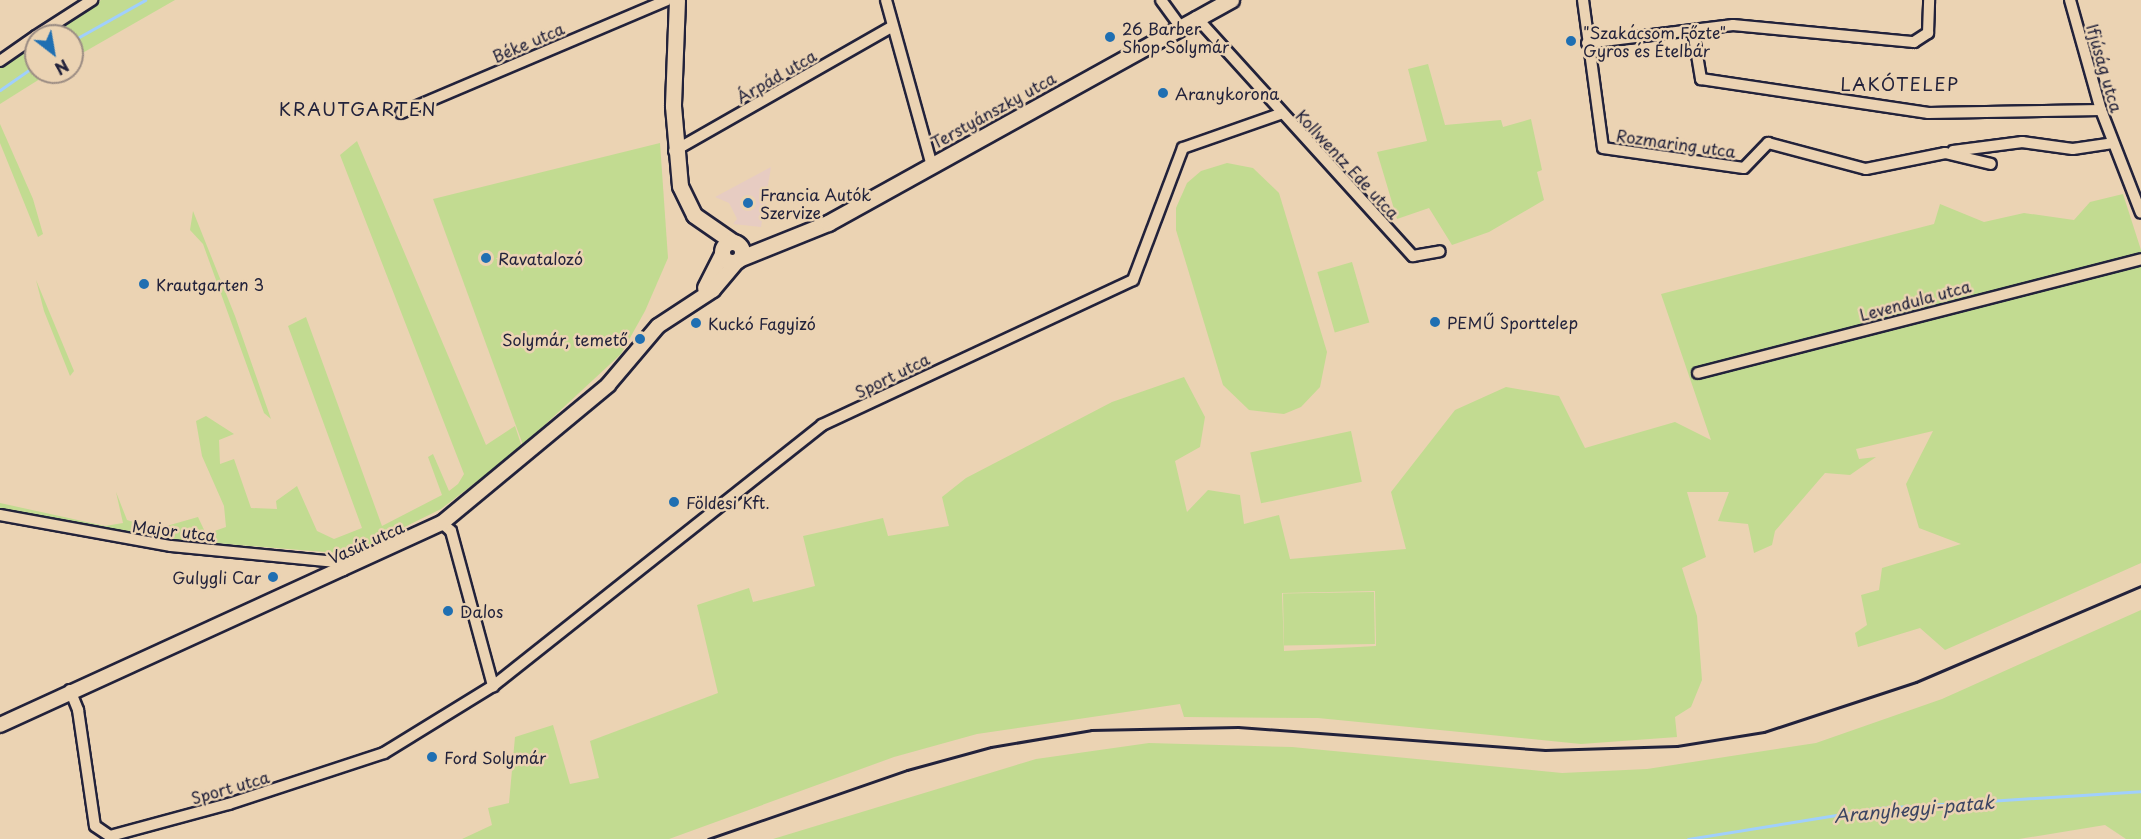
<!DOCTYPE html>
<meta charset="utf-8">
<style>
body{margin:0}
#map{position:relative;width:2141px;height:839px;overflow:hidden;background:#ebd3b3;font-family:"Playpen Sans",sans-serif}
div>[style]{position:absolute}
.built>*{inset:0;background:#e7ccc2}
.green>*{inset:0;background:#c2db91;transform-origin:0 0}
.stream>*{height:3px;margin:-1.5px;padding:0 1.5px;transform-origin:1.5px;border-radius:1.5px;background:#a0cffc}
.roads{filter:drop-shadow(2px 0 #22223b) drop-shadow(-2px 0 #22223b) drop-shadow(0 2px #22223b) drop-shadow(0 -2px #22223b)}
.minor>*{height:10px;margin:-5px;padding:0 5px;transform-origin:5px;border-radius:5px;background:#ebd3b3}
.tertiary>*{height:14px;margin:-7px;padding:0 7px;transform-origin:7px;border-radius:7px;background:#ebd3b3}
.secondary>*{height:15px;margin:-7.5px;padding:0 7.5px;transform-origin:7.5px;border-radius:7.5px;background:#ebd3b3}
.secondary>.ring{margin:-7.5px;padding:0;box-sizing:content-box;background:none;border:15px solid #ebd3b3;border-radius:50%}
.rail>*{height:3px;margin:-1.5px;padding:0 1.5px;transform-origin:1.5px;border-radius:1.5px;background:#22223b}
.dots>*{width:16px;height:16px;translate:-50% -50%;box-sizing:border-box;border:3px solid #ebd3b3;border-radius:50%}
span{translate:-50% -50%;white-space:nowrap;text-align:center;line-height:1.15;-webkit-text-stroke:5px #ebd3b3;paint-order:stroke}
.poi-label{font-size:16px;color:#22223b}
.left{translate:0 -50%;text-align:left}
.right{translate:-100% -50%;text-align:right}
.street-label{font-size:16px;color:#22223b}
.neighbourhood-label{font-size:18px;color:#22223b;letter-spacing:1.5px}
.water-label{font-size:18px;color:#3b4562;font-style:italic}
.north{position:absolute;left:24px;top:24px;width:60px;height:60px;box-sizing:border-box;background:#ebd3b3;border:2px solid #9b8c83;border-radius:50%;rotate:149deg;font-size:16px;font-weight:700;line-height:24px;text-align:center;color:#22223b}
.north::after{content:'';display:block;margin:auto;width:21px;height:27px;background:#1f6fb2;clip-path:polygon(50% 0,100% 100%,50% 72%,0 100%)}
</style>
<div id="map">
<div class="built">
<i style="clip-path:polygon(771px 167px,761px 227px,733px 224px,737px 219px,729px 203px,715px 197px)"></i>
</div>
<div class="green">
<i style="clip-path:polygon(101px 0,175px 0,72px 59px,72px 36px,44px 36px)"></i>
<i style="clip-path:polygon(36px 42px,36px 72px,51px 72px,0 104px,0 67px)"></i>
<i style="clip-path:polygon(1428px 64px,1445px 125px,1501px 120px,1503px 127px,1531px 119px,1542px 170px,1537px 172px,1544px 200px,1489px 232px,1452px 245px,1429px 208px,1397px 219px,1377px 152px,1427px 141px,1408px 69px)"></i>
<i style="clip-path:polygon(0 124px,33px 199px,43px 234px,38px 237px,0 143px)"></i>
<i style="clip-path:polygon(357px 141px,486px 445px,515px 426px,522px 447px,441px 509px,350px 554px,165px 539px,0 508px,0 503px,105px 526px,123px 523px,116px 492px,127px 520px,156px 529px,198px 517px,206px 534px,226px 527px,224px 506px,202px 456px,196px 421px,206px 416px,234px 434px,219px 440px,220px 464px,234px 459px,251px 508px,277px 509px,276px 501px,297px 486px,317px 531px,334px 539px,362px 528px,288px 326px,306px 317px,382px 526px,442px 495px,428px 457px,433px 454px,449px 491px,458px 484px,464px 474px,340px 155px)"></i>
<i style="clip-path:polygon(660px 143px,668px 258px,645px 311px,621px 354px,523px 445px,433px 199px)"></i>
<i style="clip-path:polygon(1227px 163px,1253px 168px,1279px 193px,1327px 352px,1320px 387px,1301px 407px,1284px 414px,1249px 410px,1223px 385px,1176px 230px,1176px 208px,1187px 183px,1201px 171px)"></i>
<i style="clip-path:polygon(evenodd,2123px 194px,2141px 250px,2141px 563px,1945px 650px,1920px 628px,1858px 647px,1855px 633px,1867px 625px,1861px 595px,1879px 590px,1882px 568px,1961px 544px,1919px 528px,1906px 484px,1933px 431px,1856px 449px,1859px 459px,1876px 457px,1850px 475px,1825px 473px,1775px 531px,1772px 545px,1754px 553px,1748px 524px,1718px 521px,1729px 492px,1687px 492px,1706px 557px,1682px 568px,1697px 616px,1702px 680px,1691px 707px,1675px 717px,1677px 737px,1581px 744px,1318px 718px,1184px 717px,1180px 704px,977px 734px,894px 757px,669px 839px,462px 839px,492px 825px,488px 808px,509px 803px,515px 737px,553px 725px,570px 784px,599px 778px,590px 741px,718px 693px,697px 605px,749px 588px,753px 602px,815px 586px,803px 536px,883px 518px,888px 536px,949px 526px,942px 497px,966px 478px,1112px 402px,1184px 377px,1205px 417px,1200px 447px,1175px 461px,1187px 512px,1208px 490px,1240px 495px,1244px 524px,1279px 515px,1290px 559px,1406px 549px,1391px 492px,1455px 410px,1506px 387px,1559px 396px,1585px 448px,1675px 422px,1711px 440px,1661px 294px,1934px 224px,1940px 204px,1984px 222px,2024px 213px,2074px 220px,2090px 202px,2123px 194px,1375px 591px,1376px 646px,1284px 651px,1282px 593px,1375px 591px)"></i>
<i style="clip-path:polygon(193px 211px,235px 316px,271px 419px,264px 413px,203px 244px,190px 230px)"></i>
<i style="left:1352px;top:262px;width:63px;height:36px;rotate:74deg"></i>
<i style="clip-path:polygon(36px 280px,74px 371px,70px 376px,44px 311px)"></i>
<i style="left:1351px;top:431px;width:52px;height:103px;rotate:78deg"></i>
<i style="left:1374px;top:592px;width:52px;height:91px;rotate:89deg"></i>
<i style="clip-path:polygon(2141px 610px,2141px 839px,2126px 839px,2105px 825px,2019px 839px,773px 839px,1036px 759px,1149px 743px,1292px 747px,1562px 773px,1647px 769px,1816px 743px,1942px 699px)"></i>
</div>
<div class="stream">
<i style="left:72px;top:41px;width:84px;rotate:-29.3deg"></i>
<i style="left:0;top:90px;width:44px;rotate:-34.8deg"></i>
<i style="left:1688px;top:839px;width:194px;rotate:-9.2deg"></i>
<i style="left:1880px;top:808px;width:262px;rotate:-3.7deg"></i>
</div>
<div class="roads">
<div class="minor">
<i style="left:886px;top:0;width:172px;rotate:74.5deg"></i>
<i style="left:1161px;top:0;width:32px;rotate:54deg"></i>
<i style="left:1583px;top:0;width:149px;rotate:82.3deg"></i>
<i style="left:1603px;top:148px;width:142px;rotate:8.1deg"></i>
<i style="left:1744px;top:168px;width:35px;rotate:-46deg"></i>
<i style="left:1768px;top:143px;width:101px;rotate:14.9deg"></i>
<i style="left:1866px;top:169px;width:81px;rotate:-11.4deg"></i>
<i style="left:1945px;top:153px;width:47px;rotate:13.4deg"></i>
<i style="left:2070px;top:0;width:114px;rotate:74.3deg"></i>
<i style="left:2101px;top:110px;width:110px;rotate:68.8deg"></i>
<i style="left:1196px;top:17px;width:323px;rotate:47.8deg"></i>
<i style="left:1413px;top:256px;width:27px;rotate:-10deg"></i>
<i style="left:1693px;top:31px;width:49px;rotate:80.5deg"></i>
<i style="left:1701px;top:79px;width:230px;rotate:8.5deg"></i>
<i style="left:1928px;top:113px;width:173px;rotate:-1deg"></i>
<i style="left:36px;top:36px;width:67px;rotate:-32.7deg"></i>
<i style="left:1587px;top:43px;width:147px;rotate:-7deg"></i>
<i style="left:1733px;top:25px;width:182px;rotate:5.4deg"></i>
<i style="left:1914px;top:42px;width:17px;rotate:-33deg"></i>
<i style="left:1928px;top:33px;width:33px;rotate:-88deg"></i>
<i style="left:0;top:61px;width:44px;rotate:-34.8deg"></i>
<i style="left:401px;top:113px;width:289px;rotate:-23deg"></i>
<i style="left:674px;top:151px;width:252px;rotate:-29.7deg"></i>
<i style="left:1953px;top:151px;width:70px;rotate:-7.4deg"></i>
<i style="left:2022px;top:142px;width:51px;rotate:7.8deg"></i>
<i style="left:2073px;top:149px;width:40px;rotate:-8.5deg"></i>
<i style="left:1698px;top:373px;width:457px;rotate:-14.4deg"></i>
<i style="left:0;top:515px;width:174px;rotate:10.3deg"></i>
<i style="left:171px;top:546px;width:166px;rotate:5.5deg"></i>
<i style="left:336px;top:562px;width:11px;rotate:49deg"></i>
<i style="left:442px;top:523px;width:12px;rotate:42deg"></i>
<i style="left:451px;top:531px;width:161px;rotate:74.8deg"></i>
<i style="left:70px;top:690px;width:22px;rotate:68deg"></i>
<i style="left:78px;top:710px;width:117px;rotate:81.7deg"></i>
<i style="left:95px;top:826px;width:18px;rotate:34deg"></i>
<i style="left:110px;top:836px;width:123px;rotate:-15.1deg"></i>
<i style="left:229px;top:804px;width:163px;rotate:-18.2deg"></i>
<i style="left:384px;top:753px;width:128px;rotate:-31.6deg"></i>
<i style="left:493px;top:686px;width:420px;rotate:-38.4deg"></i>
<i style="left:822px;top:425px;width:343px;rotate:-25deg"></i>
<i style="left:1133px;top:280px;width:141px;rotate:-69.3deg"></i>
<i style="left:1183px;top:148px;width:103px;rotate:-19.3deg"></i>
</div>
<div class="tertiary">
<i style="left:705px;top:288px;width:37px;rotate:-63deg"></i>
<i style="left:0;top:725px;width:486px;rotate:-24.6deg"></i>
<i style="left:442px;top:523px;width:216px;rotate:-39.7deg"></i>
<i style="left:608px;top:385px;width:77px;rotate:-49.7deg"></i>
<i style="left:658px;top:326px;width:66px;rotate:-33.2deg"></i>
<i style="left:713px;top:290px;width:38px;rotate:-50deg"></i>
</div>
<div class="secondary">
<i style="left:677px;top:0;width:106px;rotate:92.2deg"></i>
<i style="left:673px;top:106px;width:80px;rotate:85deg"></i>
<i style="left:680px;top:186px;width:32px;rotate:64deg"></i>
<i style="left:694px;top:215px;width:47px;rotate:34.7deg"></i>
<i class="ring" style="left:722px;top:242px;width:5px;height:5px"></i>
<i style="left:741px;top:258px;width:94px;rotate:-21.9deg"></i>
<i style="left:828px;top:223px;width:461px;rotate:-29deg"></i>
</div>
</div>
<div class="rail">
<i style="left:708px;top:839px;width:211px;rotate:-19.1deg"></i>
<i style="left:907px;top:770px;width:87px;rotate:-15.3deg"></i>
<i style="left:991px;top:747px;width:101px;rotate:-9.6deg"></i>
<i style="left:1091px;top:730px;width:147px;rotate:-1.2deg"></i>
<i style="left:1238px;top:727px;width:308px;rotate:4.3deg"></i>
<i style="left:1545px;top:750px;width:132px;rotate:-1.7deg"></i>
<i style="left:1677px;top:746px;width:88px;rotate:-9.1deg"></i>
<i style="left:1764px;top:732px;width:160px;rotate:-18.2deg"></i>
<i style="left:1916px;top:682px;width:245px;rotate:-23.1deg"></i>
</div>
<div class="dots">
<i style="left:1110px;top:37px;background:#1f6fb2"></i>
<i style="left:1571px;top:41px;background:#1f6fb2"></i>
<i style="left:1163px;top:93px;background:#1f6fb2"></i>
<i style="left:748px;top:203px;background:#1f6fb2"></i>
<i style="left:486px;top:258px;background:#1f6fb2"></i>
<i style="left:144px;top:284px;background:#1f6fb2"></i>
<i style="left:1435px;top:322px;background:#1f6fb2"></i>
<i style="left:696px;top:323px;background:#1f6fb2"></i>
<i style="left:640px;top:339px;background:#1f6fb2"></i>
<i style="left:674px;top:502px;background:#1f6fb2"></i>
<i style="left:273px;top:577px;background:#1f6fb2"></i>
<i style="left:448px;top:611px;background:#1f6fb2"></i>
<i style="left:432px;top:757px;background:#1f6fb2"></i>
</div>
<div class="poi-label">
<span class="left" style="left:1122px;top:37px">26 Barber<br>Shop Solymár</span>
<span class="left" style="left:1583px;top:41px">"Szakácsom Főzte"<br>Gyros és Ételbár</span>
<span class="left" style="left:1175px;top:93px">Aranykorona</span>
<span class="left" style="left:760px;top:203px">Francia Autók<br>Szervize</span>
<span class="left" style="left:498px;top:258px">Ravatalozó</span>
<span class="left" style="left:156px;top:284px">Krautgarten 3</span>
<span class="left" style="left:1447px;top:322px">PEMŰ Sporttelep</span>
<span class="left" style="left:708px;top:323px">Kuckó Fagyizó</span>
<span class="right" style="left:628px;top:339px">Solymár, temető</span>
<span class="left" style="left:686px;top:502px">Földesi Kft.</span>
<span class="right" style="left:261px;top:577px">Gulygli Car</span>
<span class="left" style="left:460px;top:611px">Dalos</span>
<span class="left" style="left:444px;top:757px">Ford Solymár</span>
</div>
<div class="street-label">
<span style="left:528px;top:42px;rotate:-23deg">Béke utca</span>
<span style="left:2105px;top:68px;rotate:74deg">Ifjúság utca</span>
<span style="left:776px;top:76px;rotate:-30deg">Árpád utca</span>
<span style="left:993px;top:110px;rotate:-29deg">Terstyánszky utca</span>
<span style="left:1676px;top:143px;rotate:8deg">Rozmaring utca</span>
<span style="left:1348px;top:164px;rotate:47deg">Kollwentz Ede utca</span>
<span style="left:1915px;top:300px;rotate:-15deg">Levendula utca</span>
<span style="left:892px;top:375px;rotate:-26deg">Sport utca</span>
<span style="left:174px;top:530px;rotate:7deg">Major utca</span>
<span style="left:366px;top:542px;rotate:-24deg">Vasút utca</span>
<span style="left:230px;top:787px;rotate:-16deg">Sport utca</span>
</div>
<div class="neighbourhood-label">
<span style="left:1900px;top:84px">LAKÓTELEP</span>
<span style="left:358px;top:109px">KRAUTGARTEN</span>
</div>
<div class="water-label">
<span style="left:1914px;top:809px;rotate:-5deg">Aranyhegyi-patak</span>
</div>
<div class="north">N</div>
</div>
